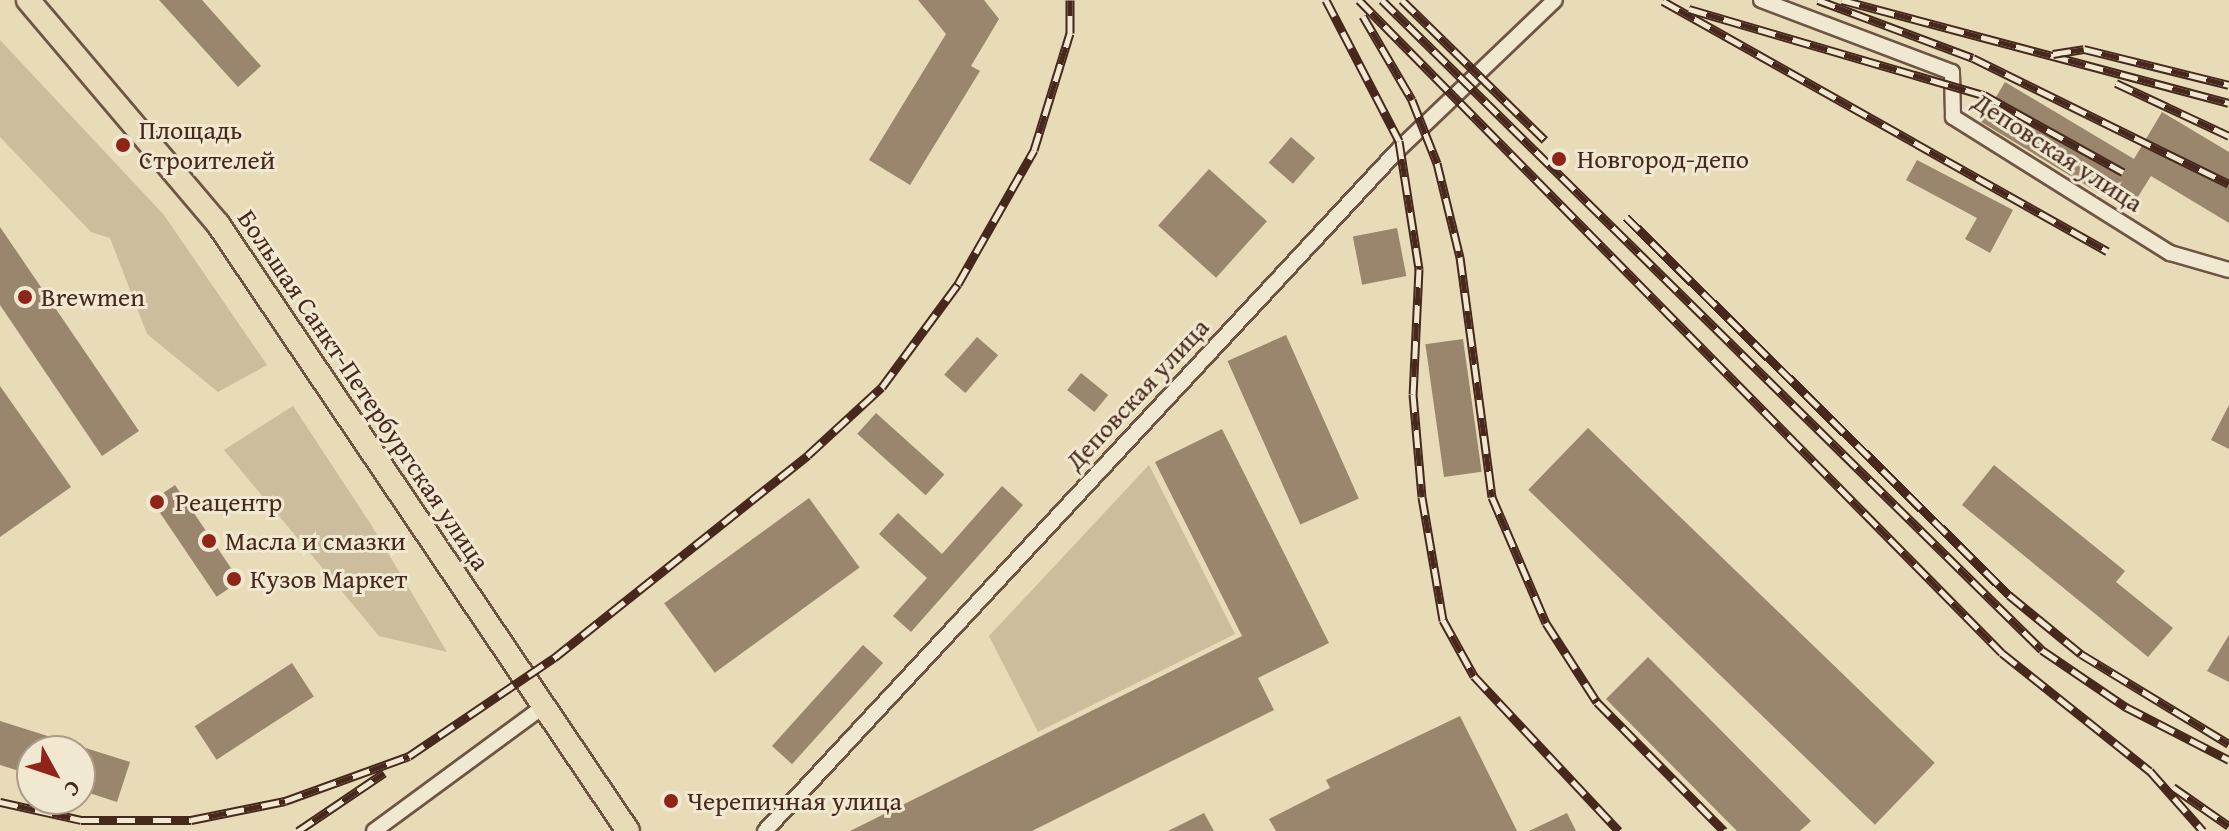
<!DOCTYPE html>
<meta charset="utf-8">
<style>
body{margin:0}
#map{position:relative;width:2229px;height:831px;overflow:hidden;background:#e8dbb8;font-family:"Gentium Book Plus",serif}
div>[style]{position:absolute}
.green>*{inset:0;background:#ccbd9d}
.building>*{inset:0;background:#9a856d;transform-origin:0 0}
.roads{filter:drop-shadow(2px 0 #6e5543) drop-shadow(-2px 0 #6e5543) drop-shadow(0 2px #6e5543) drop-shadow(0 -2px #6e5543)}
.minor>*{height:14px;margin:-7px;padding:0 7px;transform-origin:7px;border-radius:7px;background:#f0e8d1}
.primary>*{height:22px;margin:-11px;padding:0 11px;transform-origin:11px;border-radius:11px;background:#e8dbb8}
.rail>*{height:9px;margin-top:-4.5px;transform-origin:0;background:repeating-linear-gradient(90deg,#f0e8d1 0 18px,#46281c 0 36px);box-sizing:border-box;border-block:2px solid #46281c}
.dots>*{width:22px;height:22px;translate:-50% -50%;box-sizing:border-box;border:4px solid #f0e8d1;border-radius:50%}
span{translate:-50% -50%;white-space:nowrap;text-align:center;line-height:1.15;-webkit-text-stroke:6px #f0e8d1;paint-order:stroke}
.poi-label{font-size:26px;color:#46281c}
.left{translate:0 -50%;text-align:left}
.street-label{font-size:26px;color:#46281c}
.north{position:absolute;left:16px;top:735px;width:80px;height:80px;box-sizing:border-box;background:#f0e8d1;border:2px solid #ac9b89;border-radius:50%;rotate:130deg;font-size:22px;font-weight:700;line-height:32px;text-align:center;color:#46281c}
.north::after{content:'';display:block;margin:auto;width:28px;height:36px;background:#8f2418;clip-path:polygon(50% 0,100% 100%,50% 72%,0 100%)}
</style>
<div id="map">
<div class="green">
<i style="clip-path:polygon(0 40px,164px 215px,267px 365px,218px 392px,147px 334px,110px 238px,91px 232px,0 137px)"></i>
<i style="clip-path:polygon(293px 406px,370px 523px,447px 652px,379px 636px,224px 450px)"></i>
<i style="clip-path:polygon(1149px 465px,1235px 634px,1038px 732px,989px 636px)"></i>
</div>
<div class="building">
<i style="clip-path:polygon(159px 0,202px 0,261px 66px,238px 87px)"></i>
<i style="clip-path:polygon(918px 0,984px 0,999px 19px,971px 66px,980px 71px,910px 185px,869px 160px,946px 34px)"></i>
<i style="clip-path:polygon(2005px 82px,2134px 159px,2162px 112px,2229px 152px,2229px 223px,2151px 176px,2129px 211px,1981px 122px)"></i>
<i style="left:1291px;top:137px;width:32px;height:34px;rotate:41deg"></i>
<i style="clip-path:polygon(1917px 160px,2013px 210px,1990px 253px,1965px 239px,1977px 218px,1906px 180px)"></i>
<i style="left:1209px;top:169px;width:78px;height:76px;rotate:42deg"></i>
<i style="clip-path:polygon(0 227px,139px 431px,102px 456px,0 305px)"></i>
<i style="left:1397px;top:228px;width:49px;height:45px;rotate:79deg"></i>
<i style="left:1286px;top:335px;width:179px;height:64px;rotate:66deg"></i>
<i style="left:977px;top:337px;width:28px;height:50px;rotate:41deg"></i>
<i style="left:1463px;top:339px;width:134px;height:38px;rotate:82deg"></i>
<i style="left:1081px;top:373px;width:35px;height:22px;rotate:39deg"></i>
<i style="clip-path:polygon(0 386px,71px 487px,0 537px)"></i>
<i style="clip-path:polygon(2229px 405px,2229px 449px,2211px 440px)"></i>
<i style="left:876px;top:413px;width:92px;height:28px;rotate:42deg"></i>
<i style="left:1588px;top:428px;width:482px;height:86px;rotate:44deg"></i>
<i style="clip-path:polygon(1222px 429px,1329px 643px,1258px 678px,1274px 710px,1032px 831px,850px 831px,1242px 636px,1155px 462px)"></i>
<i style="clip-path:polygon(1994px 465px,2125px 571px,2116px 582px,2173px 628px,2148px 657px,1962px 505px)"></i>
<i style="left:175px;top:485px;width:116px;height:28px;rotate:56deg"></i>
<i style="clip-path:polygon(1002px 486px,1023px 505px,911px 632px,893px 616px,927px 578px,879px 534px,898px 513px,942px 554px)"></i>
<i style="left:809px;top:498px;width:86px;height:179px;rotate:54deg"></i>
<i style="clip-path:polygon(2229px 635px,2229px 682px,2207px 671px)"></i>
<i style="left:863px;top:645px;width:27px;height:136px;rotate:42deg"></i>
<i style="clip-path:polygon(1648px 657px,1811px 821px,1800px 831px,1737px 831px,1606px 699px)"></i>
<i style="left:292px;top:663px;width:40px;height:116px;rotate:57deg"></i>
<i style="clip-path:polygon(1460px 716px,1517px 831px,1276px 831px,1269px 819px,1330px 788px,1326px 780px)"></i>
<i style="clip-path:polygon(0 721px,130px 762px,117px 802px,80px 790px,80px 751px,32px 751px,32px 775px,0 765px)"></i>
<i style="clip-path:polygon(1204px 813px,1214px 831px,1168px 831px)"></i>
<i style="clip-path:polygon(1567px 813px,1576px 831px,1529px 831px)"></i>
</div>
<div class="roads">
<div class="minor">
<i style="left:1761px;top:0;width:204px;rotate:20.7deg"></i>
<i style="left:1952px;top:72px;width:45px;rotate:88.7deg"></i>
<i style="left:1953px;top:117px;width:256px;rotate:32.1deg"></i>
<i style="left:2170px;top:253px;width:61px;rotate:16.1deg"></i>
<i style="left:374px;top:831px;width:211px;rotate:-36.3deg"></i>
<i style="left:765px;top:831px;width:933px;rotate:-47.09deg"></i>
<i style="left:1400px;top:148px;width:214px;rotate:-43.7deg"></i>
</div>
<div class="primary">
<i style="left:28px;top:0;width:294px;rotate:49.7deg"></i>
<i style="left:218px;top:224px;width:732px;rotate:55.96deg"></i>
</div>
</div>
<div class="rail">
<i style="left:1326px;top:0;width:159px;rotate:62.6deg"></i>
<i style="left:1399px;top:141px;width:130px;rotate:81.1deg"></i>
<i style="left:1419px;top:269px;width:125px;rotate:92.7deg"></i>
<i style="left:1413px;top:394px;width:103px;rotate:85deg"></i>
<i style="left:1422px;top:497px;width:125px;rotate:80.3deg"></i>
<i style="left:1443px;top:620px;width:64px;rotate:61deg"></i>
<i style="left:1474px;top:676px;width:212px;rotate:46.9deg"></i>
<i style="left:1359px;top:0;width:916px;rotate:45.44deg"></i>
<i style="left:2002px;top:653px;width:189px;rotate:38.6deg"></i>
<i style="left:2150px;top:771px;width:80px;rotate:48.5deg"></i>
<i style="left:1382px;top:0;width:926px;rotate:44.56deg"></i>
<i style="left:2042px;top:650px;width:102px;rotate:34.2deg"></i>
<i style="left:2126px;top:707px;width:116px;rotate:27.2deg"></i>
<i style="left:1402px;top:0;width:200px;rotate:44.4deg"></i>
<i style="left:1818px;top:0;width:165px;rotate:20.5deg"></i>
<i style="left:1973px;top:58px;width:285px;rotate:26.2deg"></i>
<i style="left:1842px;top:0;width:400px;rotate:14.9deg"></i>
<i style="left:1663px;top:1px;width:510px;rotate:29.38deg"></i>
<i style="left:1689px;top:9px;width:307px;rotate:16.3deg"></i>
<i style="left:1984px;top:95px;width:159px;rotate:29deg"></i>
<i style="left:1363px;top:16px;width:97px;rotate:59.7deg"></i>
<i style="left:1412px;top:100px;width:68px;rotate:68.4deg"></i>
<i style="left:1437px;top:163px;width:97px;rotate:76.3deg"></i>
<i style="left:1460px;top:257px;width:242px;rotate:82.4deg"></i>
<i style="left:1492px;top:497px;width:137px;rotate:66.8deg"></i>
<i style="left:1546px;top:623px;width:94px;rotate:57.2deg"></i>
<i style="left:1597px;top:702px;width:181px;rotate:45.4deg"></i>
<i style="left:2053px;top:54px;width:31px;rotate:-9deg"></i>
<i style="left:2084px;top:49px;width:149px;rotate:13.9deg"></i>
<i style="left:2116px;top:83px;width:125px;rotate:25.1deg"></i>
<i style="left:1626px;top:217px;width:538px;rotate:44.62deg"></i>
<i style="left:2009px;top:595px;width:93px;rotate:39.3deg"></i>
<i style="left:2081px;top:654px;width:173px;rotate:31.3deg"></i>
<i style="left:2173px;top:787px;width:68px;rotate:34.9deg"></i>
<i style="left:0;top:802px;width:83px;rotate:12.5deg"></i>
<i style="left:81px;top:820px;width:110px"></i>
<i style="left:191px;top:820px;width:96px;rotate:-11.4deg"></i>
<i style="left:285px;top:801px;width:132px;rotate:-19.9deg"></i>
<i style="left:409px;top:756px;width:175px;rotate:-34.1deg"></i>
<i style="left:554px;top:658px;width:325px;rotate:-38.6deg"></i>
<i style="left:808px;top:455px;width:100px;rotate:-42.6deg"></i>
<i style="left:882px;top:387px;width:128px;rotate:-53.6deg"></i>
<i style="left:958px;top:284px;width:154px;rotate:-60.4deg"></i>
<i style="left:1034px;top:150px;width:122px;rotate:-72.9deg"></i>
<i style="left:1070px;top:33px;width:33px;rotate:-90deg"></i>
<i style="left:298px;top:831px;width:104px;rotate:-34deg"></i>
</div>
<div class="dots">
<i style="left:123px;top:145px;background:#8f2418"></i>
<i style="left:1559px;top:159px;background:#8f2418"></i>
<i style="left:25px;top:297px;background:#8f2418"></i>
<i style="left:157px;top:502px;background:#8f2418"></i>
<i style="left:209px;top:541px;background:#8f2418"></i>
<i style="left:234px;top:579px;background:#8f2418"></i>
<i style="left:671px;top:801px;background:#8f2418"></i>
</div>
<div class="poi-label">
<span class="left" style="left:139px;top:145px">Площадь<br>Строителей</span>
<span class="left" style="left:1577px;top:159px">Новгород-депо</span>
<span class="left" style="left:41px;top:297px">Brewmen</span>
<span class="left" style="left:175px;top:502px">Реацентр</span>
<span class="left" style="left:225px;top:541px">Масла и смазки</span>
<span class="left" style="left:250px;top:579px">Кузов Маркет</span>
<span class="left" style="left:687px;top:801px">Черепичная улица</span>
</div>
<div class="street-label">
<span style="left:2058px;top:152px;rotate:33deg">Деповская улица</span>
<span style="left:364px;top:390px;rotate:56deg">Большая Санкт-Петербургская улица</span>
<span style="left:1137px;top:394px;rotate:-47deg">Деповская улица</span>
</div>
<div class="north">С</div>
</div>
